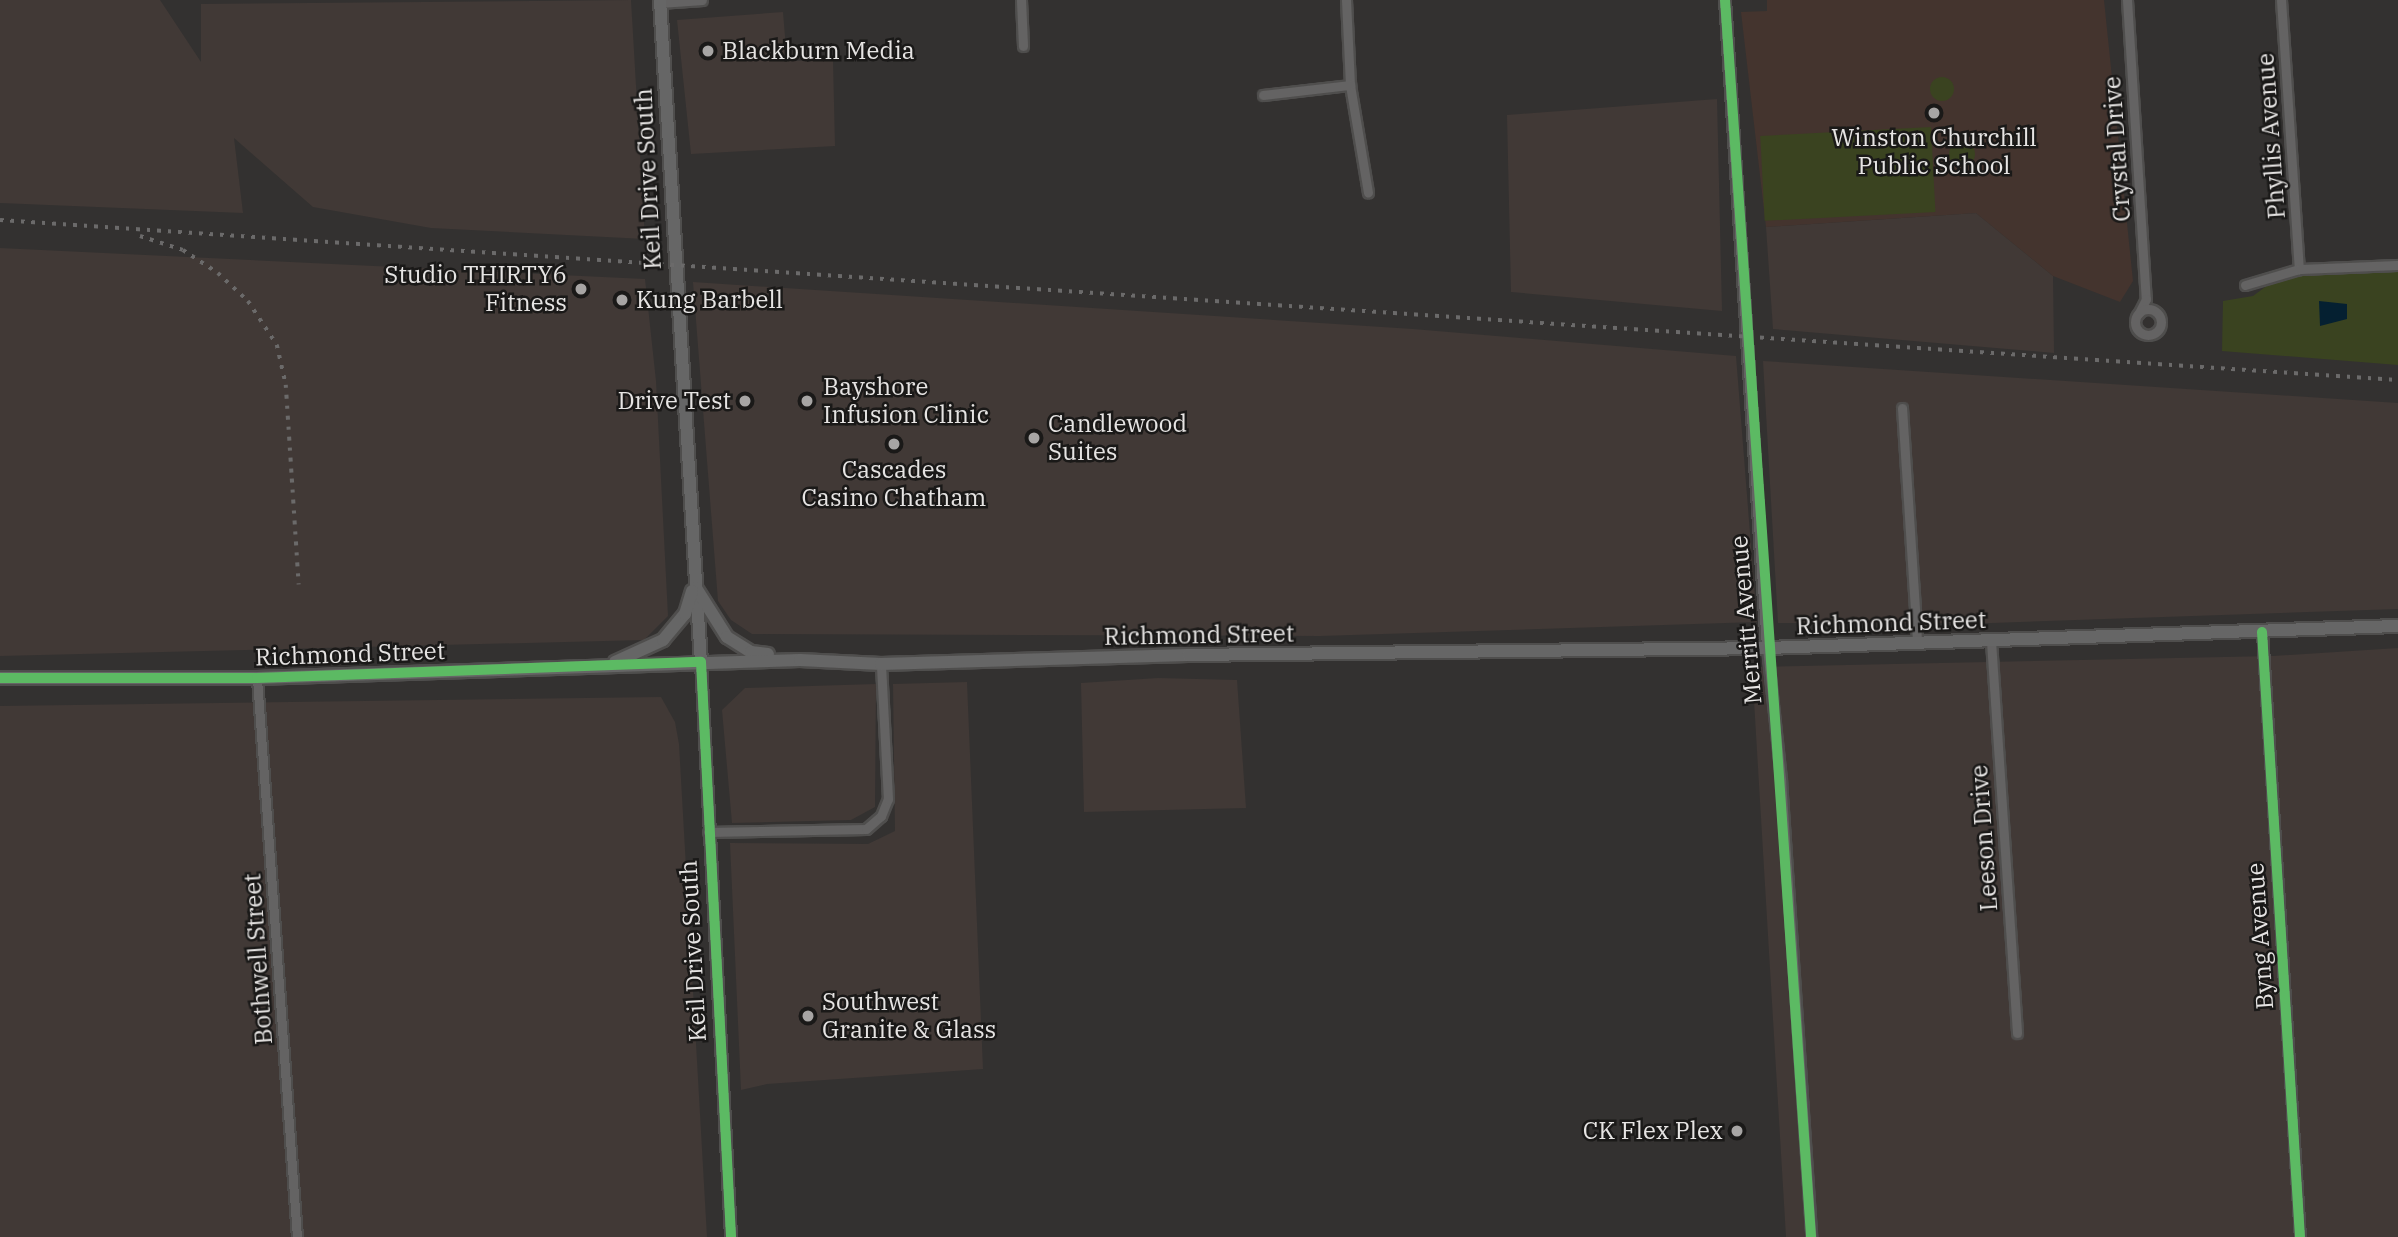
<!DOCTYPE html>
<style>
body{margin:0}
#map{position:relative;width:2398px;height:1237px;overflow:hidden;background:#333130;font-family:"IBM Plex Serif",serif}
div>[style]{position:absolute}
.built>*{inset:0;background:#413936}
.education>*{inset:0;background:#44342e}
.green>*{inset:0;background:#3a4320;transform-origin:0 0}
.round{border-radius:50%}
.water>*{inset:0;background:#052031}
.roads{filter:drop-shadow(2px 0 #4f4e4d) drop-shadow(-2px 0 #4f4e4d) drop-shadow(0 2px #4f4e4d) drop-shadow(0 -2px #4f4e4d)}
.minor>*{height:9px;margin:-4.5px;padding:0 4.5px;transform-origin:4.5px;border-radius:4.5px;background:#646363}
.minor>.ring{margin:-4.5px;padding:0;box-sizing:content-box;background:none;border:9px solid #646363;border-radius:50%}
.tertiary>*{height:10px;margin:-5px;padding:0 5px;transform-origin:5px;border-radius:5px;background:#646363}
.secondary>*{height:12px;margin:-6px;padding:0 6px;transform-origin:6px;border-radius:6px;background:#666}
.rail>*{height:3.5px;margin-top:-1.75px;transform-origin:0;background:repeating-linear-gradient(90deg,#6b6a6a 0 3.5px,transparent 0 10.5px)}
.cycleway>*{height:10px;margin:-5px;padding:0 5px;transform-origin:5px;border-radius:5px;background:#5cba63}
.dots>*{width:19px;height:19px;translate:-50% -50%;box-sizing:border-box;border:4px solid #1a1918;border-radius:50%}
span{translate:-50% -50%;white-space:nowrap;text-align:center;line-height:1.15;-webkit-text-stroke:5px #1a1918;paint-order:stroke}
.poi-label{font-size:24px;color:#e6e4e3}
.left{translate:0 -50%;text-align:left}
.right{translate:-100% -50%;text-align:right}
.street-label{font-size:24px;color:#e6e4e3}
</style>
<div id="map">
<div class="built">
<i style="clip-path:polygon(0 0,160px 0,201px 62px,201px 4px,631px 0,645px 239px,431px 228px,313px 207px,234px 138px,243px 213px,0 203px)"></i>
<i style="clip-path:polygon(783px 12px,787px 61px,833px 60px,835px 146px,691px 154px,677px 20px)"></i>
<i style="clip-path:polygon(1717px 99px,1722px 311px,1511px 292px,1507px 115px)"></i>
<i style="clip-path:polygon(1976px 213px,2053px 276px,2054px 353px,1773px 329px,1766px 227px)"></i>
<i style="clip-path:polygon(0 248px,645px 279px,656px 381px,668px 616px,644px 640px,0 656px)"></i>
<i style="clip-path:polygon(693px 282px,1413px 329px,1736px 356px,1757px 622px,1320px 636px,752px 634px,731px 620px,718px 601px)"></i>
<i style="clip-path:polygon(1763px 361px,2398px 403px,2398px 609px,1992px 623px,1778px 623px)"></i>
<i style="clip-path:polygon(2398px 648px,2398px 1237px,1786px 1237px,1752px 667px,2273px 656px)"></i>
<i style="clip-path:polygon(1158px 678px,1237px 680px,1246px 808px,1084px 812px,1081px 683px)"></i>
<i style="clip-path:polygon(967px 682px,983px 1069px,767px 1084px,741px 1090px,730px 843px,868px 844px,895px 831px,893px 684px)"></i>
<i style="clip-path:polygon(876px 684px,875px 807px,851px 820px,732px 823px,722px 710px,745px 688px)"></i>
<i style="clip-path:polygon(661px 697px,675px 722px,679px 744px,707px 1237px,0 1237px,0 706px)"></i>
</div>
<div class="education">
<i style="clip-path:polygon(1767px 0,2104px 0,2133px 281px,2120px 302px,2053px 276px,1976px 213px,1766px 227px,1741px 12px,1767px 11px)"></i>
</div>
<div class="green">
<i class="round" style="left:1930px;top:77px;width:24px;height:24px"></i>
<i style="left:1931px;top:127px;width:85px;height:171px;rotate:87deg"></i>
<i class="round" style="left:1949px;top:141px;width:26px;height:26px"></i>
<i style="clip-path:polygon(2398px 267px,2398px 365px,2222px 351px,2223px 301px,2253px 296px,2276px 279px,2293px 274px)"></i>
</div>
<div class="water">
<i style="clip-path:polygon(2319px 301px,2347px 304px,2347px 319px,2320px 326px)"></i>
</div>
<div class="roads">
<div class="minor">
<i style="left:1021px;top:0;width:46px;rotate:87.5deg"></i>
<i style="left:1346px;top:0;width:85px;rotate:87.3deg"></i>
<i style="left:1350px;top:85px;width:109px;rotate:80.5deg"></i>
<i style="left:2127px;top:0;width:300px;rotate:86.4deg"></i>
<i style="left:2146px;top:299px;width:16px;rotate:117deg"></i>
<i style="left:2281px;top:0;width:270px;rotate:86.2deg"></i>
<i style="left:660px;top:3px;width:42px;rotate:-4.1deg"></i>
<i style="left:1263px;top:95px;width:88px;rotate:-6.6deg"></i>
<i style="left:2245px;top:285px;width:56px;rotate:-16.5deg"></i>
<i style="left:2299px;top:269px;width:99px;rotate:-2.3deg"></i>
<i class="ring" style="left:2135px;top:309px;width:17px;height:17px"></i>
<i style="left:1902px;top:408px;width:235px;rotate:86.3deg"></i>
<i style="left:2262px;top:632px;width:606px;rotate:86.41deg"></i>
<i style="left:1991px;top:641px;width:393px;rotate:86.2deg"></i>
<i style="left:1767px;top:648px;width:133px;rotate:83.9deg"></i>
<i style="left:1781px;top:780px;width:458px;rotate:86.2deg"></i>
<i style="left:257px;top:678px;width:560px;rotate:85.91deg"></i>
<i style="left:708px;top:832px;width:158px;rotate:-1.1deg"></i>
<i style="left:866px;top:829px;width:20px;rotate:-41deg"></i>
<i style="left:881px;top:816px;width:18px;rotate:-68deg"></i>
<i style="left:888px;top:799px;width:135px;rotate:-93deg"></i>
</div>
<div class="tertiary">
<i style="left:1725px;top:0;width:649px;rotate:86.29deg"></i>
<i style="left:701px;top:662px;width:576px;rotate:87.01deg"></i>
</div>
<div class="secondary">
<i style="left:660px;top:0;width:663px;rotate:86.46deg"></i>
<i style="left:696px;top:588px;width:58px;rotate:57.7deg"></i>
<i style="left:727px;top:637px;width:28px;rotate:32deg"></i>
<i style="left:751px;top:652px;width:17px;rotate:7deg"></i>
<i style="left:615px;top:662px;width:53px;rotate:-24.6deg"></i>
<i style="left:663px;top:640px;width:34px;rotate:-50deg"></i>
<i style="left:685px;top:614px;width:24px;rotate:-73deg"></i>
<i style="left:0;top:678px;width:257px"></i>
<i style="left:257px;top:678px;width:543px;rotate:-1.9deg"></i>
<i style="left:800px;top:660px;width:81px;rotate:2.8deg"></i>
<i style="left:881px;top:664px;width:307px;rotate:-1.7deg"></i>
<i style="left:1188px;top:655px;width:579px;rotate:-0.69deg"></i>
<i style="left:1767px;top:648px;width:631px;rotate:-2deg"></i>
</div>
</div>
<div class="rail">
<i style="left:0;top:220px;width:2403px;rotate:3.82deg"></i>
<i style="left:140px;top:236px;width:45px;rotate:18deg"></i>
<i style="left:183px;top:250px;width:42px;rotate:33.3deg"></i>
<i style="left:218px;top:273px;width:41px;rotate:43deg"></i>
<i style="left:248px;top:301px;width:53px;rotate:56.6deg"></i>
<i style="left:277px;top:345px;width:41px;rotate:77.3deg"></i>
<i style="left:286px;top:385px;width:200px;rotate:86.3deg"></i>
</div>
<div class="cycleway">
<i style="left:1725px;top:0;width:1240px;rotate:86.02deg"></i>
<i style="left:2262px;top:632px;width:606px;rotate:86.41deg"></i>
<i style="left:0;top:678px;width:257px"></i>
<i style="left:257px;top:678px;width:444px;rotate:-2.1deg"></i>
<i style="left:701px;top:662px;width:576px;rotate:87.01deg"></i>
</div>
<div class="dots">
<i style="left:708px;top:51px;background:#a7a5a4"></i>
<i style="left:1934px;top:113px;background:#a7a5a4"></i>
<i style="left:581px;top:289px;background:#a7a5a4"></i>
<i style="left:622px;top:300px;background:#a7a5a4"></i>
<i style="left:745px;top:401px;background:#a7a5a4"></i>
<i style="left:807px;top:401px;background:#a7a5a4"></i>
<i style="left:1034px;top:438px;background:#a7a5a4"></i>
<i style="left:894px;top:444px;background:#a7a5a4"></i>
<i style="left:808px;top:1016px;background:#a7a5a4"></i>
<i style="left:1737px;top:1131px;background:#a7a5a4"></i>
</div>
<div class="poi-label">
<span class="left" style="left:722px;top:51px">Blackburn Media</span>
<span style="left:1934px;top:152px">Winston Churchill<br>Public School</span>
<span class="right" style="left:567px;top:289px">Studio THIRTY6<br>Fitness</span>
<span class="left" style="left:636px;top:300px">Kung Barbell</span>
<span class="left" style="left:823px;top:401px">Bayshore<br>Infusion Clinic</span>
<span class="right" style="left:731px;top:401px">Drive Test</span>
<span class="left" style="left:1048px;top:438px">Candlewood<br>Suites</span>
<span style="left:894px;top:484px">Cascades<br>Casino Chatham</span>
<span class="left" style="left:822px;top:1016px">Southwest<br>Granite &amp; Glass</span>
<span class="right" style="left:1723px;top:1131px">CK Flex Plex</span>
</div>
<div class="street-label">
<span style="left:2271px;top:136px;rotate:-94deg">Phyllis Avenue</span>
<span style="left:2117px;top:149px;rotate:-94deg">Crystal Drive</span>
<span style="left:648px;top:179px;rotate:-93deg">Keil Drive South</span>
<span style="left:1746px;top:620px;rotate:-95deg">Merritt Avenue</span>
<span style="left:1891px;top:623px;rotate:-2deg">Richmond Street</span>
<span style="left:1199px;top:635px;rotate:-1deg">Richmond Street</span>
<span style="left:350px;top:654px;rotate:-2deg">Richmond Street</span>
<span style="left:1984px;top:838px;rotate:-94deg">Leeson Drive</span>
<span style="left:2260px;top:936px;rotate:-94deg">Byng Avenue</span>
<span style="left:693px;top:951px;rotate:-93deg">Keil Drive South</span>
<span style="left:258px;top:959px;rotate:-94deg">Bothwell Street</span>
</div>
</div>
